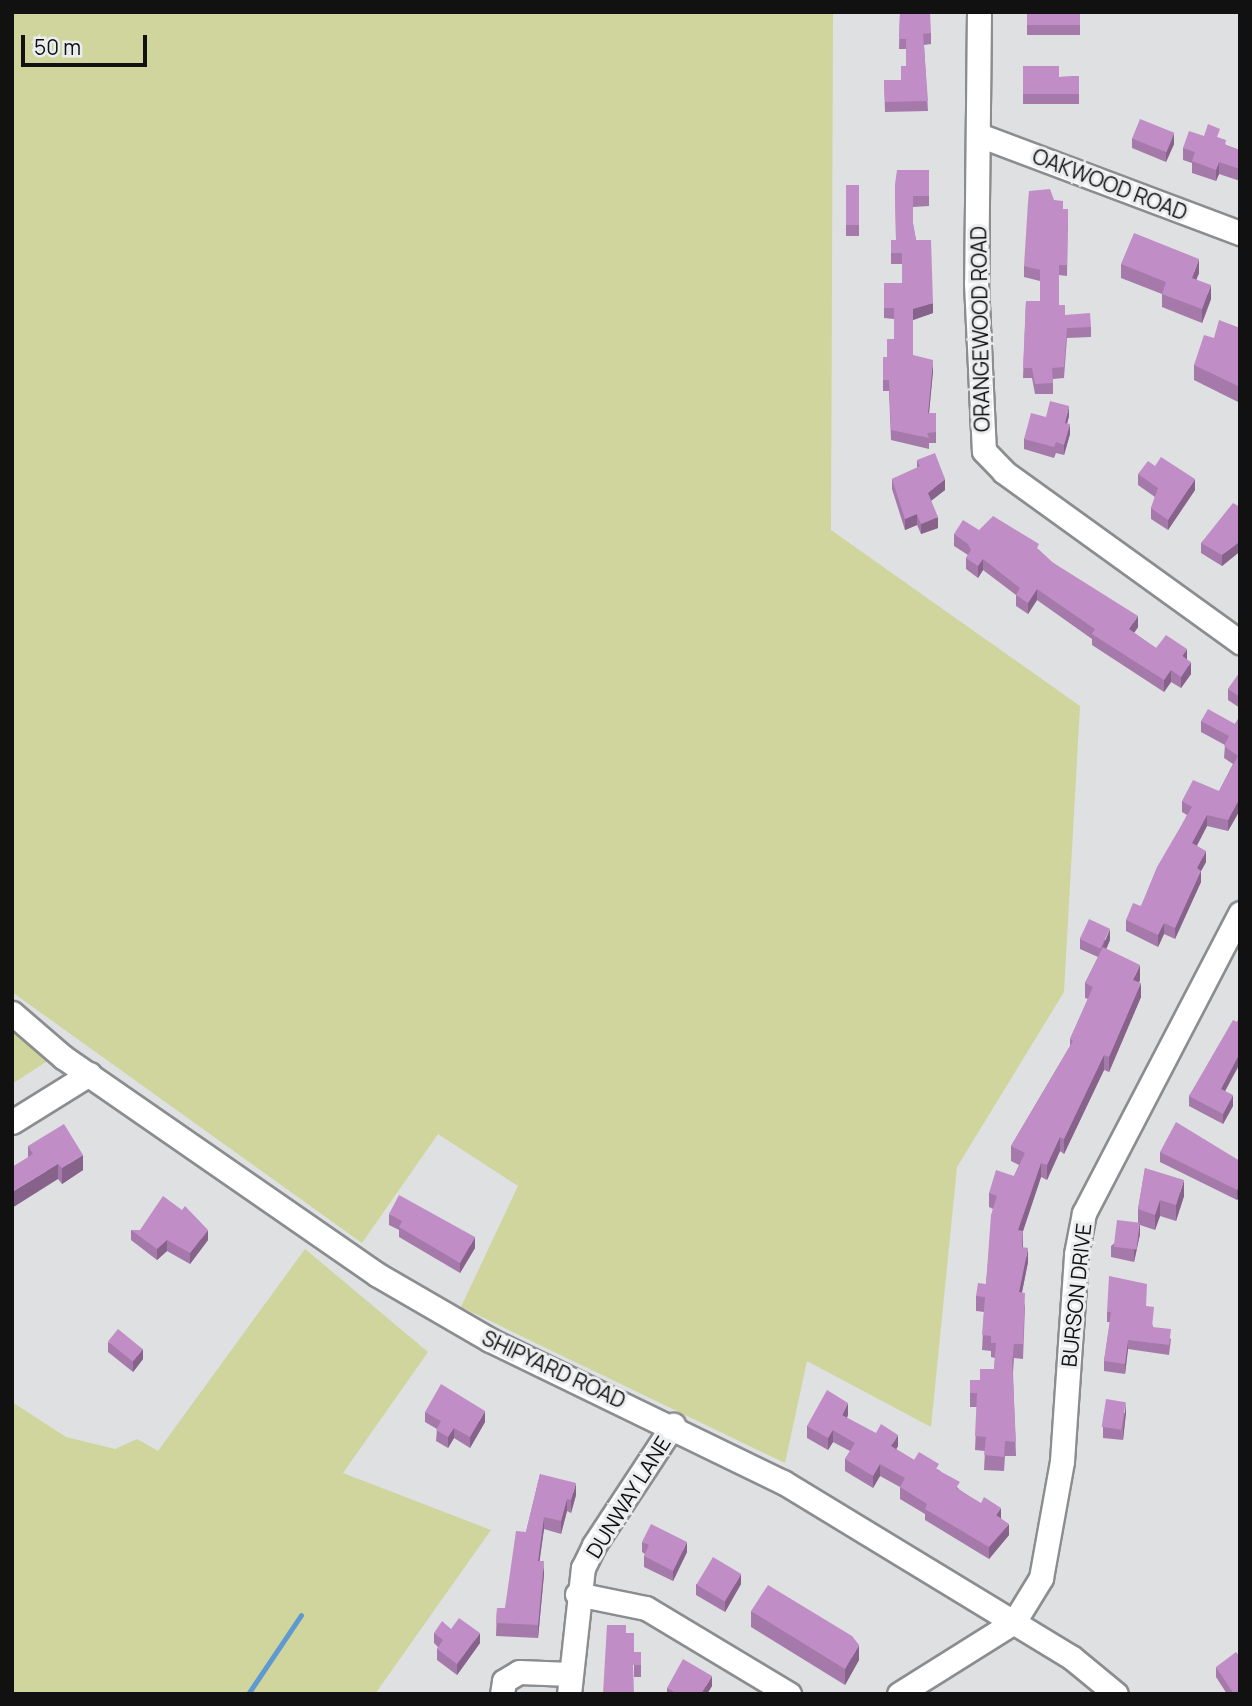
<!DOCTYPE html>
<style>
body{margin:0}
#map{position:relative;width:1252px;height:1706px;overflow:hidden;background:#dee0e2;font-family:Manrope,sans-serif}
div>[style]{position:absolute}
.green>*{inset:0;background:#cfd59c}
.stream>*{height:5px;margin:-2.5px;padding:0 2.5px;transform-origin:2.5px;border-radius:2.5px;background:#6099d0}
.roads{filter:drop-shadow(2px 0 #8b8d8f) drop-shadow(-2px 0 #8b8d8f) drop-shadow(0 2px #8b8d8f) drop-shadow(0 -2px #8b8d8f)}
.minor>*{height:23px;margin:-11.5px;padding:0 11.5px;transform-origin:11.5px;border-radius:11.5px;background:#fff}
.wall>*{inset:0;background:#a679ab;transform-origin:0 0}
.shaded-wall>*{inset:0;background:#87638b}
.building>*{inset:0;background:#c18dc7;transform-origin:0 0}
span{translate:-50% -50%;white-space:nowrap;text-align:center;line-height:1.15;-webkit-text-stroke:6px #ebedef;paint-order:stroke}
.street-label{font-size:21px;color:#111112}
.frame{position:absolute;inset:0;border:14px solid #111112;pointer-events:none}
.scale{position:absolute;left:21px;top:35px;width:126px;height:32px;box-sizing:border-box;border:4px solid #111112;border-top:0;padding-left:9px;font-size:21px;line-height:24px;white-space:nowrap;color:#111112;-webkit-text-stroke:5px #ebedef;paint-order:stroke}
</style>
<div id="map">
<div class="green">
<i style="clip-path:polygon(12px 12px,833px 12px,831px 530px,1080px 706px,1064px 992px,957px 1167px,931px 1427px,807px 1361px,785px 1463px,461px 1307px,518px 1186px,438px 1134px,362px 1243px,12px 992px)"></i>
<i style="clip-path:polygon(12px 1027px,49px 1060px,12px 1084px)"></i>
<i style="clip-path:polygon(305px 1249px,428px 1352px,343px 1473px,491px 1530px,375px 1694px,12px 1694px,12px 1402px,66px 1437px,115px 1449px,137px 1439px,158px 1451px)"></i>
</div>
<div class="stream">
<i style="left:248px;top:1694px;width:95px;rotate:-56.1deg"></i>
</div>
<div class="roads">
<div class="minor">
<i style="left:979px;top:12px;width:271px;rotate:90.6deg"></i>
<i style="left:976px;top:283px;width:168px;rotate:87.3deg"></i>
<i style="left:984px;top:451px;width:29px;rotate:46deg"></i>
<i style="left:1004px;top:472px;width:291px;rotate:35.8deg"></i>
<i style="left:979px;top:135px;width:279px;rotate:20.6deg"></i>
<i style="left:12px;top:1013px;width:67px;rotate:40.8deg"></i>
<i style="left:63px;top:1057px;width:383px;rotate:34.7deg"></i>
<i style="left:378px;top:1275px;width:129px;rotate:30.1deg"></i>
<i style="left:490px;top:1340px;width:326px;rotate:25.9deg"></i>
<i style="left:783px;top:1482px;width:337px;rotate:31.3deg"></i>
<i style="left:1071px;top:1657px;width:58px;rotate:39.4deg"></i>
<i style="left:12px;top:1122px;width:91px;rotate:-31.9deg"></i>
<i style="left:577px;top:1594px;width:70px;rotate:11.5deg"></i>
<i style="left:646px;top:1608px;width:167px;rotate:31deg"></i>
<i style="left:502px;top:1694px;width:13px;rotate:-81deg"></i>
<i style="left:504px;top:1681px;width:17px;rotate:-31deg"></i>
<i style="left:519px;top:1672px;width:51px;rotate:2.2deg"></i>
<i style="left:569px;top:1694px;width:127px;rotate:-83.7deg"></i>
<i style="left:583px;top:1568px;width:25px;rotate:-64deg"></i>
<i style="left:594px;top:1545px;width:144px;rotate:-56.6deg"></i>
<i style="left:899px;top:1694px;width:136px;rotate:-32.1deg"></i>
<i style="left:1014px;top:1622px;width:52px;rotate:-58.5deg"></i>
<i style="left:1041px;top:1578px;width:119px;rotate:-79.8deg"></i>
<i style="left:1062px;top:1461px;width:207px;rotate:-86.1deg"></i>
<i style="left:1076px;top:1254px;width:42px;rotate:-79deg"></i>
<i style="left:1084px;top:1213px;width:338px;rotate:-62.5deg"></i>
</div>
</div>
<div class="wall">
<i style="clip-path:polygon(900px 12px,931px 33px,931px 44px,924px 45px,928px 111px,885px 112px,884px 80px,901px 80px,906px 66px,906px 49px,899px 49px)"></i>
<i style="left:1027px;top:12px;width:53px;height:23px"></i>
<i style="clip-path:polygon(1023px 66px,1059px 77px,1079px 76px,1079px 104px,1023px 104px)"></i>
<i style="clip-path:polygon(1204px 136px,1220px 138px,1226px 145px,1240px 150px,1240px 181px,1219px 174px,1216px 181px,1192px 173px,1192px 163px,1183px 160px,1183px 148px)"></i>
<i style="clip-path:polygon(1132px 138px,1174px 144px,1166px 162px,1132px 148px)"></i>
<i style="clip-path:polygon(929px 170px,929px 206px,913px 207px,913px 224px,916px 240px,933px 313px,913px 320px,913px 356px,933px 371px,929px 413px,936px 413px,936px 443px,929px 443px,929px 449px,891px 440px,889px 391px,883px 391px,883px 357px,887px 357px,894px 339px,894px 319px,884px 318px,884px 283px,902px 283px,902px 264px,891px 264px,891px 240px,896px 240px,895px 184px)"></i>
<i style="left:846px;top:185px;width:13px;height:51px"></i>
<i style="clip-path:polygon(1054px 200px,1063px 209px,1068px 209px,1067px 276px,1059px 275px,1059px 305px,1065px 315px,1091px 327px,1091px 337px,1067px 338px,1064px 378px,1053px 379px,1053px 394px,1035px 394px,1032px 378px,1023px 378px,1026px 301px,1040px 301px,1040px 281px,1024px 277px,1024px 266px)"></i>
<i style="clip-path:polygon(1121px 264px,1199px 273px,1196px 279px,1211px 299px,1202px 323px,1162px 307px,1162px 294px,1121px 278px)"></i>
<i style="clip-path:polygon(1240px 328px,1240px 403px,1194px 380px,1194px 365px,1214px 338px)"></i>
<i style="clip-path:polygon(1069px 416px,1067px 423px,1070px 434px,1064px 455px,1056px 453px,1054px 458px,1024px 449px,1024px 439px,1046px 417px)"></i>
<i style="clip-path:polygon(917px 460px,945px 490px,931px 501px,938px 528px,921px 534px,917px 525px,905px 530px,892px 489px,892px 479px,917px 468px)"></i>
<i style="clip-path:polygon(1138px 474px,1195px 490px,1168px 530px,1151px 519px,1151px 508px,1155px 497px,1138px 485px)"></i>
<i style="clip-path:polygon(1240px 507px,1240px 554px,1238px 553px,1222px 566px,1201px 553px,1201px 543px)"></i>
<i style="clip-path:polygon(979px 530px,1039px 550px,1052px 562px,1138px 627px,1134px 633px,1156px 648px,1187px 659px,1191px 674px,1181px 688px,1171px 682px,1164px 692px,1092px 645px,1092px 639px,1037px 600px,1028px 614px,1016px 606px,1016px 595px,983px 570px,978px 578px,966px 569px,966px 558px,968px 555px,954px 546px,954px 534px)"></i>
<i style="clip-path:polygon(1240px 673px,1240px 708px,1228px 700px,1228px 689px)"></i>
<i style="clip-path:polygon(1240px 716px,1240px 810px,1228px 831px,1207px 826px,1197px 846px,1206px 862px,1201px 871px,1201px 882px,1175px 939px,1164px 934px,1158px 947px,1126px 931px,1126px 920px,1141px 906px,1187px 815px,1182px 812px,1182px 801px,1219px 791px,1233px 764px,1224px 758px,1225px 745px,1201px 732px,1201px 721px,1235px 724px)"></i>
<i style="clip-path:polygon(1080px 939px,1110px 940px,1106px 949px,1140px 980px,1139px 982px,1141px 997px,1109px 1072px,1104px 1070px,1064px 1154px,1060px 1151px,1047px 1180px,1041px 1177px,1023px 1231px,1023px 1247px,1028px 1262px,1022px 1292px,1025px 1307px,1023px 1359px,1014px 1358px,1013px 1373px,1016px 1456px,1005px 1456px,1004px 1471px,984px 1470px,985px 1451px,975px 1450px,977px 1407px,970px 1407px,970px 1380px,980px 1380px,994px 1369px,995px 1358px,991px 1357px,991px 1351px,982px 1350px,984px 1312px,976px 1311px,976px 1296px,986px 1284px,993px 1209px,989px 1207px,989px 1193px,1014px 1176px,1019px 1165px,1011px 1161px,1011px 1146px,1070px 1046px,1070px 1039px,1088px 999px,1085px 998px,1085px 983px,1098px 957px,1080px 949px)"></i>
<i style="clip-path:polygon(1240px 1016px,1240px 1064px,1225px 1091px,1233px 1106px,1223px 1124px,1189px 1106px,1189px 1096px,1237px 1022px)"></i>
<i style="clip-path:polygon(28px 1146px,83px 1170px,62px 1184px,58px 1179px,28px 1157px)"></i>
<i style="clip-path:polygon(1160px 1152px,1240px 1161px,1240px 1196px,1237px 1200px,1160px 1162px)"></i>
<i style="clip-path:polygon(1145px 1168px,1184px 1196px,1176px 1221px,1160px 1216px,1155px 1230px,1140px 1225px,1140px 1234px,1134px 1262px,1111px 1257px,1111px 1246px,1138px 1223px,1138px 1209px)"></i>
<i style="clip-path:polygon(389px 1214px,475px 1248px,460px 1273px,399px 1237px,399px 1230px,389px 1225px)"></i>
<i style="clip-path:polygon(131px 1230px,208px 1240px,190px 1264px,167px 1251px,157px 1260px,131px 1240px)"></i>
<i style="clip-path:polygon(1147px 1306px,1153px 1327px,1171px 1339px,1169px 1355px,1128px 1349px,1125px 1374px,1104px 1371px,1104px 1361px,1110px 1322px,1107px 1322px,1107px 1312px)"></i>
<i style="clip-path:polygon(108px 1342px,143px 1359px,133px 1372px,108px 1352px)"></i>
<i style="clip-path:polygon(425px 1412px,485px 1422px,470px 1448px,454px 1438px,448px 1448px,436px 1441px,437px 1429px,425px 1422px)"></i>
<i style="clip-path:polygon(1126px 1412px,1123px 1440px,1103px 1438px,1103px 1427px)"></i>
<i style="clip-path:polygon(848px 1415px,847px 1418px,898px 1446px,896px 1449px,914px 1460px,939px 1470px,960px 1490px,1001px 1518px,1009px 1535px,989px 1559px,925px 1520px,925px 1514px,900px 1499px,900px 1487px,880px 1476px,873px 1488px,845px 1471px,845px 1459px,850px 1451px,833px 1442px,828px 1450px,807px 1438px,807px 1426px)"></i>
<i style="clip-path:polygon(540px 1474px,576px 1495px,571px 1513px,567px 1511px,561px 1534px,544px 1529px,539px 1561px,544px 1574px,538px 1638px,496px 1636px,497px 1608px,505px 1608px,526px 1532px)"></i>
<i style="clip-path:polygon(642px 1542px,687px 1552px,673px 1581px,644px 1567px,644px 1556px,645px 1554px,642px 1552px)"></i>
<i style="clip-path:polygon(696px 1584px,741px 1584px,725px 1612px,696px 1595px)"></i>
<i style="clip-path:polygon(751px 1611px,859px 1660px,845px 1685px,751px 1627px)"></i>
<i style="clip-path:polygon(451px 1629px,480px 1643px,457px 1675px,437px 1660px,437px 1649px,438px 1647px,434px 1643px,434px 1633px)"></i>
<i style="left:634px;top:1652px;width:7px;height:25px"></i>
<i style="clip-path:polygon(1216px 1667px,1240px 1694px,1227px 1694px,1216px 1677px)"></i>
<i style="clip-path:polygon(712px 1686px,707px 1694px,667px 1694px,667px 1688px)"></i>
</div>
<div class="shaded-wall">
<i style="clip-path:polygon(1174px 133px,1174px 144px,1166px 162px,1166px 152px)"></i>
<i style="clip-path:polygon(1219px 162px,1219px 174px,1216px 181px,1216px 170px)"></i>
<i style="clip-path:polygon(1199px 259px,1199px 273px,1192px 291px,1192px 278px)"></i>
<i style="clip-path:polygon(1211px 285px,1211px 299px,1202px 323px,1202px 309px)"></i>
<i style="clip-path:polygon(933px 303px,933px 313px,913px 320px,913px 309px)"></i>
<i style="clip-path:polygon(933px 360px,933px 371px,928px 424px,928px 413px)"></i>
<i style="clip-path:polygon(1069px 406px,1069px 416px,1065px 433px,1065px 423px)"></i>
<i style="clip-path:polygon(1070px 424px,1070px 434px,1064px 455px,1064px 445px)"></i>
<i style="clip-path:polygon(945px 479px,945px 490px,928px 503px,928px 493px)"></i>
<i style="clip-path:polygon(1195px 479px,1195px 490px,1168px 530px,1168px 520px)"></i>
<i style="clip-path:polygon(917px 514px,917px 525px,905px 530px,905px 519px)"></i>
<i style="clip-path:polygon(938px 517px,938px 528px,921px 534px,921px 524px)"></i>
<i style="clip-path:polygon(1238px 543px,1238px 553px,1222px 566px,1222px 555px)"></i>
<i style="clip-path:polygon(983px 559px,983px 570px,978px 578px,978px 566px)"></i>
<i style="clip-path:polygon(1037px 589px,1037px 600px,1028px 614px,1028px 603px)"></i>
<i style="clip-path:polygon(1138px 616px,1138px 627px,1129px 640px,1129px 629px)"></i>
<i style="clip-path:polygon(1187px 649px,1187px 660px,1182px 656px)"></i>
<i style="clip-path:polygon(1191px 662px,1191px 674px,1181px 688px,1181px 677px)"></i>
<i style="clip-path:polygon(1171px 670px,1171px 682px,1164px 692px,1164px 680px)"></i>
<i style="clip-path:polygon(1240px 798px,1240px 810px,1228px 831px,1228px 820px)"></i>
<i style="clip-path:polygon(1207px 815px,1207px 826px,1192px 854px,1192px 843px)"></i>
<i style="clip-path:polygon(1206px 851px,1206px 862px,1201px 871px,1201px 882px,1175px 939px,1175px 928px,1197px 868px)"></i>
<i style="clip-path:polygon(1164px 923px,1164px 934px,1158px 947px,1158px 935px)"></i>
<i style="clip-path:polygon(1110px 929px,1110px 940px,1102px 959px,1102px 948px)"></i>
<i style="clip-path:polygon(1140px 965px,1140px 980px,1133px 994px,1133px 980px)"></i>
<i style="clip-path:polygon(1141px 983px,1141px 997px,1109px 1072px,1109px 1057px)"></i>
<i style="clip-path:polygon(1239px 1053px,1239px 1064px,1221px 1099px,1221px 1089px)"></i>
<i style="clip-path:polygon(1104px 1055px,1104px 1070px,1064px 1154px,1064px 1139px)"></i>
<i style="clip-path:polygon(1233px 1095px,1233px 1106px,1223px 1124px,1223px 1114px)"></i>
<i style="clip-path:polygon(1060px 1137px,1060px 1151px,1047px 1180px,1047px 1165px)"></i>
<i style="clip-path:polygon(83px 1155px,83px 1170px,62px 1184px,62px 1168px)"></i>
<i style="clip-path:polygon(1041px 1163px,1041px 1177px,1023px 1231px,1022px 1262px,1018px 1230px)"></i>
<i style="clip-path:polygon(58px 1164px,58px 1179px,12px 1208px,12px 1192px)"></i>
<i style="clip-path:polygon(1184px 1180px,1184px 1196px,1176px 1221px,1176px 1205px)"></i>
<i style="clip-path:polygon(1240px 1185px,1240px 1196px,1237px 1200px,1237px 1190px)"></i>
<i style="clip-path:polygon(1160px 1200px,1160px 1216px,1155px 1230px,1155px 1215px)"></i>
<i style="clip-path:polygon(1140px 1223px,1140px 1234px,1134px 1262px,1134px 1251px)"></i>
<i style="clip-path:polygon(208px 1230px,208px 1240px,190px 1264px,190px 1253px)"></i>
<i style="clip-path:polygon(475px 1237px,475px 1248px,460px 1273px,460px 1263px)"></i>
<i style="clip-path:polygon(167px 1240px,167px 1251px,157px 1260px,157px 1249px)"></i>
<i style="clip-path:polygon(1028px 1248px,1028px 1262px,1019px 1307px,1019px 1292px)"></i>
<i style="clip-path:polygon(1128px 1340px,1128px 1349px,1125px 1374px,1125px 1364px)"></i>
<i style="clip-path:polygon(143px 1349px,143px 1359px,133px 1372px,133px 1361px)"></i>
<i style="clip-path:polygon(1126px 1402px,1126px 1412px,1123px 1440px,1123px 1429px)"></i>
<i style="clip-path:polygon(848px 1403px,848px 1415px,842px 1427px,842px 1415px)"></i>
<i style="clip-path:polygon(485px 1411px,485px 1422px,470px 1448px,470px 1437px)"></i>
<i style="clip-path:polygon(454px 1428px,454px 1438px,448px 1448px,448px 1437px)"></i>
<i style="clip-path:polygon(833px 1430px,833px 1442px,828px 1450px,828px 1438px)"></i>
<i style="clip-path:polygon(898px 1435px,898px 1446px,891px 1458px,891px 1446px)"></i>
<i style="clip-path:polygon(880px 1464px,880px 1476px,873px 1488px,873px 1476px)"></i>
<i style="clip-path:polygon(576px 1483px,576px 1495px,571px 1513px,571px 1500px)"></i>
<i style="clip-path:polygon(567px 1499px,567px 1511px,561px 1534px,561px 1521px)"></i>
<i style="clip-path:polygon(1001px 1508px,1001px 1520px,996px 1515px)"></i>
<i style="clip-path:polygon(544px 1517px,544px 1529px,538px 1573px,538px 1561px)"></i>
<i style="clip-path:polygon(1009px 1524px,1009px 1535px,989px 1559px,989px 1547px)"></i>
<i style="clip-path:polygon(687px 1542px,687px 1552px,673px 1581px,673px 1571px)"></i>
<i style="clip-path:polygon(544px 1561px,544px 1574px,538px 1638px,538px 1625px)"></i>
<i style="clip-path:polygon(741px 1574px,741px 1584px,725px 1612px,725px 1601px)"></i>
<i style="clip-path:polygon(480px 1633px,480px 1643px,457px 1675px,457px 1664px)"></i>
<i style="clip-path:polygon(859px 1645px,859px 1660px,845px 1685px,845px 1669px)"></i>
<i style="clip-path:polygon(712px 1676px,712px 1686px,707px 1694px,701px 1694px)"></i>
</div>
<div class="building">
<i style="clip-path:polygon(900px 12px,930px 12px,931px 33px,923px 34px,928px 101px,885px 102px,884px 80px,901px 80px,901px 66px,906px 66px,906px 39px,899px 39px)"></i>
<i style="left:1027px;top:12px;width:53px;height:13px"></i>
<i style="clip-path:polygon(1023px 66px,1059px 66px,1059px 77px,1079px 76px,1079px 94px,1023px 94px)"></i>
<i style="left:1140px;top:119px;width:37px;height:21px;rotate:22deg"></i>
<i style="clip-path:polygon(1208px 124px,1220px 129px,1217px 137px,1226px 140px,1225px 145px,1240px 150px,1240px 169px,1219px 162px,1216px 170px,1192px 161px,1195px 152px,1183px 148px,1189px 131px,1204px 136px)"></i>
<i style="clip-path:polygon(897px 170px,929px 170px,929px 196px,913px 196px,913px 223px,916px 240px,931px 240px,933px 303px,913px 309px,913px 355px,933px 360px,928px 413px,936px 413px,936px 432px,927px 433px,929px 438px,891px 430px,889px 380px,883px 380px,883px 357px,887px 357px,887px 339px,894px 339px,894px 308px,884px 308px,884px 283px,902px 283px,902px 253px,891px 253px,891px 240px,896px 240px,895px 184px)"></i>
<i style="left:846px;top:185px;width:13px;height:40px"></i>
<i style="clip-path:polygon(1050px 189px,1054px 200px,1063px 201px,1063px 209px,1068px 209px,1067px 265px,1059px 265px,1059px 305px,1065px 305px,1065px 315px,1090px 313px,1091px 327px,1067px 328px,1064px 367px,1052px 368px,1053px 383px,1035px 384px,1032px 368px,1023px 368px,1026px 301px,1040px 301px,1040px 270px,1024px 266px,1028px 202px,1029px 191px)"></i>
<i style="clip-path:polygon(1134px 233px,1199px 259px,1192px 278px,1211px 285px,1202px 309px,1162px 294px,1166px 282px,1121px 264px)"></i>
<i style="clip-path:polygon(1219px 320px,1240px 328px,1240px 387px,1194px 365px,1204px 335px,1214px 338px)"></i>
<i style="clip-path:polygon(1050px 401px,1069px 406px,1065px 423px,1070px 424px,1064px 445px,1056px 442px,1054px 447px,1024px 439px,1031px 413px,1046px 417px)"></i>
<i style="clip-path:polygon(935px 453px,945px 479px,928px 493px,938px 517px,921px 524px,917px 514px,905px 519px,892px 479px,920px 466px,917px 460px)"></i>
<i style="clip-path:polygon(1161px 457px,1195px 479px,1168px 520px,1151px 508px,1158px 488px,1138px 474px,1148px 461px,1155px 466px)"></i>
<i style="clip-path:polygon(1233px 503px,1240px 507px,1240px 544px,1238px 543px,1222px 555px,1201px 543px)"></i>
<i style="clip-path:polygon(993px 516px,1039px 544px,1037px 548px,1052px 562px,1138px 616px,1129px 629px,1156px 648px,1166px 635px,1187px 649px,1182px 656px,1191px 662px,1181px 677px,1171px 670px,1164px 680px,1092px 634px,1095px 629px,1037px 589px,1028px 603px,1016px 595px,1020px 588px,983px 559px,978px 566px,966px 558px,971px 550px,968px 544px,954px 534px,963px 520px,979px 530px)"></i>
<i style="clip-path:polygon(1239px 673px,1240px 673px,1240px 697px,1228px 689px)"></i>
<i style="clip-path:polygon(1208px 709px,1235px 724px,1240px 716px,1240px 798px,1228px 820px,1207px 815px,1192px 843px,1206px 851px,1197px 868px,1201px 871px,1175px 928px,1164px 923px,1158px 935px,1126px 920px,1133px 903px,1141px 906px,1157px 867px,1192px 807px,1182px 801px,1193px 780px,1219px 791px,1238px 756px,1224px 746px,1229px 736px,1201px 721px)"></i>
<i style="left:1089px;top:919px;width:23px;height:22px;rotate:25deg"></i>
<i style="clip-path:polygon(1103px 947px,1140px 965px,1133px 980px,1141px 983px,1109px 1057px,1104px 1055px,1064px 1139px,1060px 1137px,1047px 1165px,1041px 1163px,1018px 1230px,1023px 1231px,1022px 1247px,1028px 1248px,1019px 1292px,1025px 1293px,1023px 1344px,1014px 1344px,1012px 1363px,1016px 1442px,1005px 1441px,1004px 1457px,984px 1455px,986px 1437px,975px 1436px,977px 1393px,970px 1393px,970px 1380px,980px 1380px,980px 1369px,994px 1369px,996px 1343px,991px 1343px,991px 1336px,982px 1335px,985px 1297px,976px 1296px,978px 1283px,986px 1284px,991px 1215px,997px 1196px,989px 1193px,996px 1170px,1014px 1176px,1025px 1153px,1011px 1146px,1073px 1041px,1070px 1039px,1093px 987px,1085px 983px)"></i>
<i style="clip-path:polygon(1240px 1016px,1240px 1053px,1221px 1089px,1233px 1095px,1223px 1114px,1189px 1096px,1233px 1020px,1237px 1022px)"></i>
<i style="clip-path:polygon(1176px 1122px,1240px 1161px,1240px 1185px,1237px 1190px,1160px 1152px)"></i>
<i style="clip-path:polygon(64px 1124px,83px 1155px,62px 1168px,58px 1164px,12px 1192px,12px 1167px,33px 1154px,28px 1146px)"></i>
<i style="clip-path:polygon(1145px 1168px,1184px 1180px,1176px 1205px,1160px 1200px,1155px 1215px,1138px 1209px)"></i>
<i style="clip-path:polygon(399px 1195px,475px 1237px,460px 1263px,399px 1227px,402px 1221px,389px 1214px)"></i>
<i style="clip-path:polygon(163px 1196px,182px 1210px,185px 1206px,208px 1230px,190px 1253px,167px 1240px,157px 1249px,131px 1230px,140px 1230px)"></i>
<i style="left:1117px;top:1220px;width:23px;height:27px;rotate:7deg"></i>
<i style="clip-path:polygon(1109px 1276px,1147px 1284px,1146px 1306px,1154px 1307px,1152px 1327px,1171px 1329px,1169px 1345px,1128px 1340px,1125px 1364px,1104px 1361px,1111px 1312px,1107px 1312px)"></i>
<i style="left:118px;top:1329px;width:32px;height:16px;rotate:39deg"></i>
<i style="clip-path:polygon(441px 1384px,485px 1411px,470px 1437px,454px 1428px,448px 1437px,436px 1430px,441px 1421px,425px 1412px)"></i>
<i style="clip-path:polygon(827px 1390px,848px 1403px,842px 1415px,876px 1433px,881px 1424px,898px 1435px,891px 1446px,914px 1460px,919px 1452px,939px 1464px,936px 1469px,960px 1482px,956px 1488px,981px 1503px,984px 1497px,1001px 1508px,996px 1515px,1009px 1524px,989px 1547px,925px 1509px,927px 1504px,900px 1487px,905px 1478px,880px 1464px,873px 1476px,845px 1459px,855px 1443px,833px 1430px,828px 1438px,807px 1426px)"></i>
<i style="left:1106px;top:1399px;width:20px;height:28px;rotate:9deg"></i>
<i style="clip-path:polygon(540px 1474px,576px 1483px,571px 1500px,567px 1499px,561px 1521px,544px 1517px,538px 1561px,544px 1561px,538px 1625px,496px 1623px,497px 1608px,505px 1608px,516px 1531px,526px 1532px)"></i>
<i style="clip-path:polygon(651px 1524px,687px 1542px,673px 1571px,644px 1556px,649px 1545px,642px 1542px)"></i>
<i style="left:713px;top:1557px;width:33px;height:32px;rotate:31deg"></i>
<i style="clip-path:polygon(768px 1585px,852px 1636px,859px 1645px,845px 1669px,751px 1611px)"></i>
<i style="clip-path:polygon(459px 1618px,480px 1633px,457px 1664px,437px 1649px,443px 1640px,434px 1633px,442px 1621px,451px 1629px)"></i>
<i style="clip-path:polygon(607px 1625px,626px 1625px,626px 1633px,634px 1633px,634px 1652px,641px 1652px,641px 1665px,633px 1665px,634px 1694px,603px 1694px)"></i>
<i style="clip-path:polygon(1236px 1652px,1240px 1657px,1240px 1694px,1234px 1694px,1216px 1667px)"></i>
<i style="clip-path:polygon(683px 1659px,712px 1676px,701px 1694px,678px 1694px,667px 1688px)"></i>
</div>
<div class="street-label">
<span style="left:1110px;top:184px;rotate:21deg">OAKWOOD ROAD</span>
<span style="left:980px;top:329px;rotate:-91deg">ORANGEWOOD ROAD</span>
<span style="left:1076px;top:1295px;rotate:-84deg">BURSON DRIVE</span>
<span style="left:554px;top:1369px;rotate:25deg">SHIPYARD ROAD</span>
<span style="left:628px;top:1497px;rotate:-58deg">DUNWAY LANE</span>
</div>
<div class="frame"></div>
<div class="scale">50 m</div>
</div>
